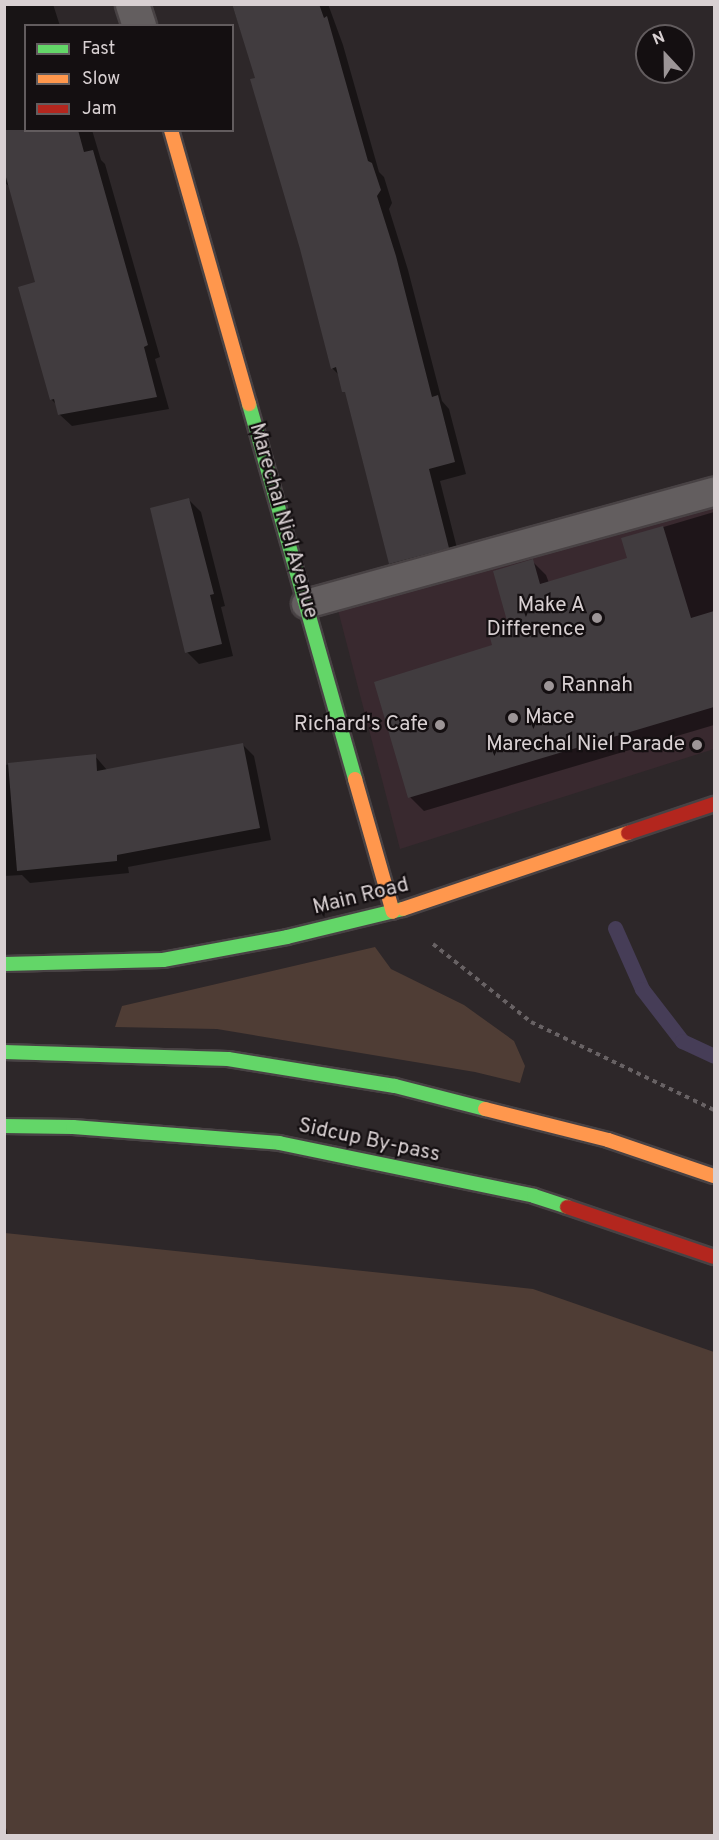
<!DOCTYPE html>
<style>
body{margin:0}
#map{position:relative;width:719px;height:1840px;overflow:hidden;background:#2d2729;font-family:Overpass,sans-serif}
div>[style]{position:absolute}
.built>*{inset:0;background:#39292f}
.green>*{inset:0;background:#4f3d35}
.shadow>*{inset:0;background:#0007}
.stream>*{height:15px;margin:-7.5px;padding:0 7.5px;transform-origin:7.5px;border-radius:7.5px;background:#463d57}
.building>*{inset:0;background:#413c3f}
.path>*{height:4px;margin-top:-2px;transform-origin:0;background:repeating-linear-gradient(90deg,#686264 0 4.5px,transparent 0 9px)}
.roads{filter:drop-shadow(2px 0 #484244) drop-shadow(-2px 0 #484244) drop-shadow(0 2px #484244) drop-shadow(0 -2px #484244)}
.lane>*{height:28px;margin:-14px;padding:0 14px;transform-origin:14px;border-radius:14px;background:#635e5f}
.street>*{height:33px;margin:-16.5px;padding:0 16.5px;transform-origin:16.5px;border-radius:16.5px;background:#635e5f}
.fast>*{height:14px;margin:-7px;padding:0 7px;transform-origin:7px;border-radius:7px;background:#63d668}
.slow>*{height:14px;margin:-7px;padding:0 7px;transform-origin:7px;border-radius:7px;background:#ff974d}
.jam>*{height:14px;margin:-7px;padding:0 7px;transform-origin:7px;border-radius:7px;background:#b3261e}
.dots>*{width:16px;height:16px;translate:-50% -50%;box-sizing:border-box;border:3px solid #140f11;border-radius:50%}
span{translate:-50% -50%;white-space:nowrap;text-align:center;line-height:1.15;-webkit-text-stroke:4.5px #140f11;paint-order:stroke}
.street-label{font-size:21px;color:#d8d0d2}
.poi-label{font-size:21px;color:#d8d0d2}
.right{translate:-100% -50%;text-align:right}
.left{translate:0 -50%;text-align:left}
.frame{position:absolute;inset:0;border:6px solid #d8d0d2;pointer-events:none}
.legend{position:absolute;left:24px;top:24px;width:210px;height:108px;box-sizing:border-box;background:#140f11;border:2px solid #625c5e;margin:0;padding:8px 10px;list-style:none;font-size:18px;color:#d8d0d2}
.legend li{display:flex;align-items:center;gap:12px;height:30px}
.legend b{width:30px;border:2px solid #625c5e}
.north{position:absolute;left:635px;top:24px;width:60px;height:60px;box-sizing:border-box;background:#140f11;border:2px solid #625c5e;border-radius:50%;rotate:338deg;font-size:16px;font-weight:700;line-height:24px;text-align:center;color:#d8d0d2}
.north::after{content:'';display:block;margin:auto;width:21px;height:27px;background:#9c9597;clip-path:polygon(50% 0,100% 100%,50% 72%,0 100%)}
</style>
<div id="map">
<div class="built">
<i style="clip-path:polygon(714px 484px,714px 749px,400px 849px,332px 587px)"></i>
</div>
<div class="green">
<i style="clip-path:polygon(375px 947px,391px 969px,464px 1005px,514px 1041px,525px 1066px,520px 1083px,475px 1072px,217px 1029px,115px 1027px,122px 1006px)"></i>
<i style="clip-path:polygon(5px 1233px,533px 1289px,714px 1352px,714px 1835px,5px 1835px)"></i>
</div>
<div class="shadow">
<i style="clip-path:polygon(4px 4px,53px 4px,60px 26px,26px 26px,26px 130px,92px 130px,101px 160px,105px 164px,160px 357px,155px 359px,169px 409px,72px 426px,59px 414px,57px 405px,51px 399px,36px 283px,10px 187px,4px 182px)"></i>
<i style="clip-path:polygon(232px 4px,328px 4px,343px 45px,379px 172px,384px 177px,392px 203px,389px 209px,408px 270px,442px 401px,449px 409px,466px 474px,440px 481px,460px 560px,403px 576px,390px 563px,347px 395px,339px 375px,332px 368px,257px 79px)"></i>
<i style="clip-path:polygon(189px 500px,201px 512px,225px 606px,221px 607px,233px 656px,199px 664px,187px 652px)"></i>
<i style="clip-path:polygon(714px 512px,714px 725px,424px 811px,410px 797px,494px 646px,511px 629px,532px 561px,546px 575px,549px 583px,629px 559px,623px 539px)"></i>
<i style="clip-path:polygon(242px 744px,254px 756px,271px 840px,128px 867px,129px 873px,30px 883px,22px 875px,4px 876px,4px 765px,95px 756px,107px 770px)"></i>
<i style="clip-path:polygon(4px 1820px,8px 1836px,4px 1836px)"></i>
</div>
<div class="stream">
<i style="left:615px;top:928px;width:67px;rotate:66.1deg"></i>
<i style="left:642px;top:989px;width:66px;rotate:52.4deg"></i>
<i style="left:682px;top:1041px;width:35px;rotate:25deg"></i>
</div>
<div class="building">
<i style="clip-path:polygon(232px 4px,319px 4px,324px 18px,327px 16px,368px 161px,372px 163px,381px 190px,377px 196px,396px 256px,432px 397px,438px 395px,455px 462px,429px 469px,449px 548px,389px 564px,345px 392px,342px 392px,336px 367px,331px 369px,300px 249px,250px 79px,255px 78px)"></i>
<i style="clip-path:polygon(4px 130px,78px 130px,84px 152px,93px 150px,148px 345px,144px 347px,157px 397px,58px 415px,54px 399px,50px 400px,18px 287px,35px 282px,4px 170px)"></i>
<i style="clip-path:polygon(189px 498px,214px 594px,210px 595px,222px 644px,185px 653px,150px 508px)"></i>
<i style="clip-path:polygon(663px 526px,691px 618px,714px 611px,714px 707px,408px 798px,374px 682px,492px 645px,489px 634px,509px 628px,493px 571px,533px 559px,540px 584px,627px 558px,621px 538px)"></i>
<i style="clip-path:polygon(243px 743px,260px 828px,117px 855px,117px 861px,17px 871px,8px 763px,96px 754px,97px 771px)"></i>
</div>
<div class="path">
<i style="left:433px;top:944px;width:125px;rotate:38.5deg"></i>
<i style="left:531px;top:1022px;width:203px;rotate:25.7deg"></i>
</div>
<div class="roads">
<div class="lane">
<i style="left:306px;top:604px;width:423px;rotate:-15.4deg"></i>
</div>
<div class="street">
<i style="left:132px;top:4px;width:23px;rotate:72deg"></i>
</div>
<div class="fast">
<i style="left:249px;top:404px;width:390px;rotate:74.2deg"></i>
<i style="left:4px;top:964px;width:159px;rotate:-1.4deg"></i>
<i style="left:163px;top:960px;width:126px;rotate:-10.5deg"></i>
<i style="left:287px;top:937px;width:119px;rotate:-13.6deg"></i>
<i style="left:4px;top:1052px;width:224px;rotate:1.8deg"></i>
<i style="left:228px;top:1059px;width:169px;rotate:9.2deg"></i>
<i style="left:395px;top:1086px;width:93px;rotate:14.3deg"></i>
<i style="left:4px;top:1126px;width:69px;rotate:0.8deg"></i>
<i style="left:73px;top:1127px;width:207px;rotate:4.4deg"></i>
<i style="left:279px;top:1143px;width:260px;rotate:11.7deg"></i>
<i style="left:534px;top:1196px;width:35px;rotate:18deg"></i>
</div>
<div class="slow">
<i style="left:171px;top:130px;width:285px;rotate:74.1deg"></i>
<i style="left:355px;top:779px;width:138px;rotate:74.1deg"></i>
<i style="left:403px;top:909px;width:237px;rotate:-18.7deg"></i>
<i style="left:485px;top:1109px;width:127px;rotate:14.1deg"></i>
<i style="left:608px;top:1140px;width:112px;rotate:18.8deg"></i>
</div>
<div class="jam">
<i style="left:628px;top:833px;width:91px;rotate:-18.6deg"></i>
<i style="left:567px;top:1207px;width:155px;rotate:18.8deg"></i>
</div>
</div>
<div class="dots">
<i style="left:597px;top:618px;background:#9c9597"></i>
<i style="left:549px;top:686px;background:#9c9597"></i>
<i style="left:513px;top:718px;background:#9c9597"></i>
<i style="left:440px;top:725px;background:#9c9597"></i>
<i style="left:697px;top:745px;background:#9c9597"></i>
</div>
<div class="street-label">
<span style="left:283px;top:521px;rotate:74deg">Marechal Niel Avenue</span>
<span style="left:361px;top:897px;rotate:-14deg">Main Road</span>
<span style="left:369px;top:1141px;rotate:12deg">Sidcup By-pass</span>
</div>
<div class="poi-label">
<span class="right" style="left:585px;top:618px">Make A<br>Difference</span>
<span class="left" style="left:561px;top:686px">Rannah</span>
<span class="left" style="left:525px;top:718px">Mace</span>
<span class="right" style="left:428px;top:725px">Richard's Cafe</span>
<span class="right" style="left:685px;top:745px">Marechal Niel Parade</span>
</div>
<div class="frame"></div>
<ul class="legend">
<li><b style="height:8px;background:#63d668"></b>Fast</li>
<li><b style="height:8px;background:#ff974d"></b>Slow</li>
<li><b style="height:8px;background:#b3261e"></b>Jam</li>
</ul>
<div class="north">N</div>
</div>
